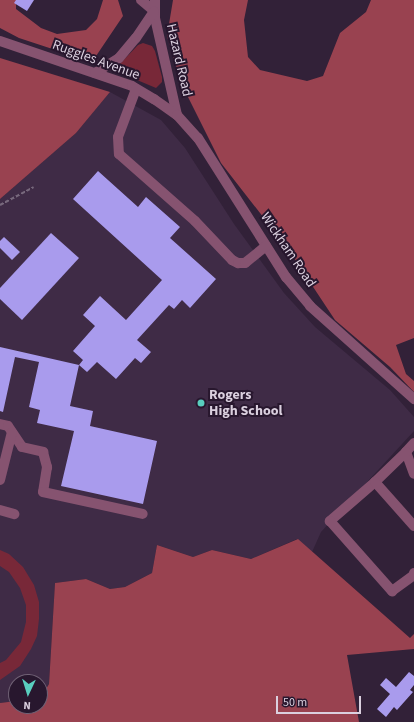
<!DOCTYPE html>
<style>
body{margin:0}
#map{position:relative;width:414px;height:722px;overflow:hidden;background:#322138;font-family:"Source Sans 3",sans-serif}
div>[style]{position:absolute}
.built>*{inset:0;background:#3f2b46}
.green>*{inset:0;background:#782838}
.forest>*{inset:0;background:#994250}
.building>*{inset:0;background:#a99bed}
.path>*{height:2px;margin-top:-1px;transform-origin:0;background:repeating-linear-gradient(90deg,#77687c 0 4px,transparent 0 6px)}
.minor>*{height:10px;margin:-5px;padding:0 5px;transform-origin:5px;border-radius:5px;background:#865370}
.dots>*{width:11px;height:11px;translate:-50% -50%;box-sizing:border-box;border:2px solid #28172e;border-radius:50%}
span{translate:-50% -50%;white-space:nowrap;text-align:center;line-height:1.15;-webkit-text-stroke:4px #28172e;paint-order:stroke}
.street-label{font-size:14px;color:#dbd0df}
.poi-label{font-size:14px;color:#dbd0df;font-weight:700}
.left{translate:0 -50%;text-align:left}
.north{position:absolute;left:8px;top:674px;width:40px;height:40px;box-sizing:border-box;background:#28172e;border:1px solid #706175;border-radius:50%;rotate:184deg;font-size:11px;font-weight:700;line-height:16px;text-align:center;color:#dbd0df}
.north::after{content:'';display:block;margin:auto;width:14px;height:18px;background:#59cebe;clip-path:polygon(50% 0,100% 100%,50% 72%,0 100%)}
.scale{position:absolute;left:276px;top:696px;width:85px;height:18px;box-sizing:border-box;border:2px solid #dbd0df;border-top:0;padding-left:5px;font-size:12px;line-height:14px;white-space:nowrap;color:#dbd0df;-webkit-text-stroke:3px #28172e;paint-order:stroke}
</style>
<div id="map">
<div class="built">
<i style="clip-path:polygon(110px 92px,161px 120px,185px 148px,234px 224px,284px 293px,315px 327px,390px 390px,414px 417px,414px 431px,321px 532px,312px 552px,297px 539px,251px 559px,212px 550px,193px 557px,157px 545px,152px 573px,125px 587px,110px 589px,86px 579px,55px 583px,49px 684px,40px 699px,40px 682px,16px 682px,16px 701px,0 703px,0 199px,76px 133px)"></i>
</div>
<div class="green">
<i style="clip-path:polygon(143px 43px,152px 46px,155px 51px,162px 77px,162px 82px,156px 88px,118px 72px,117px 70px,117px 67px,138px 45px)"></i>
<i style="clip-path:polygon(0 550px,9px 554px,23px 567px,34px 585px,39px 602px,39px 619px,37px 636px,31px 649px,20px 666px,0 680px,0 663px,6px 660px,21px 642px,26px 622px,26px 605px,20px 588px,9px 572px,0 566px)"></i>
</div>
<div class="forest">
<i style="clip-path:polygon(0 0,16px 0,16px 9px,41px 28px,57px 34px,86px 30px,97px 19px,103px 0,118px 0,123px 16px,92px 62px,19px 38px,0 28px)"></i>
<i style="clip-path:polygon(173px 0,248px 0,244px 20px,248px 57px,260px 70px,307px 81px,323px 76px,340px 33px,366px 12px,371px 0,414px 0,414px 338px,396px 345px,406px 374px,414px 381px,414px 392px,390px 367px,335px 320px,288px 249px,221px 163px,182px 85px,167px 36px)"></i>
<i style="clip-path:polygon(0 58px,110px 92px,76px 133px,0 199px)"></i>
<i style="clip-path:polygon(298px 539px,410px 638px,414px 634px,414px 649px,347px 655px,359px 722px,0 722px,0 703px,16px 701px,16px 706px,40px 706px,40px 699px,49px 684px,55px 583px,86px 579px,110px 589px,125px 587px,152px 573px,157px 545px,193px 557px,212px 550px,251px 559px)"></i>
</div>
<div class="building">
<i style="clip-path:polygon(16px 0,34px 0,27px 11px,14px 3px)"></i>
<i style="clip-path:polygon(98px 171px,138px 207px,146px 197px,180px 227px,170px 238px,216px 279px,190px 308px,182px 300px,174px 309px,169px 305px,137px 340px,151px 352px,141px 363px,135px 358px,116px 379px,97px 362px,87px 372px,79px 365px,83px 360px,73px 351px,95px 326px,83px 315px,100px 296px,126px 320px,162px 280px,73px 199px)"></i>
<i style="clip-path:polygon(51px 233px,79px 258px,22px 320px,0 299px,0 288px)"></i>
<i style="clip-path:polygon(4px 237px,20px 252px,12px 260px,0 248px,0 241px)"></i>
<i style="clip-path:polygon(0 347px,79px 365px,70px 406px,93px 411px,90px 426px,157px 441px,143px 504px,61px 486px,74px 431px,37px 423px,40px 410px,29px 407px,39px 362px,15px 357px,3px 412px,0 411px)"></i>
<i style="clip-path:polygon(409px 672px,414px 676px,414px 685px,410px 690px,413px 692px,397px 710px,394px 707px,386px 717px,377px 709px,390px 694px,380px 685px,386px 678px,396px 687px)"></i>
</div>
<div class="path">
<i style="left:0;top:205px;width:38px;rotate:-28deg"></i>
</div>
<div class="minor">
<i style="left:141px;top:0;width:17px;rotate:40deg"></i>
<i style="left:155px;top:0;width:18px;rotate:90deg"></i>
<i style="left:155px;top:18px;width:99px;rotate:77.2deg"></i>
<i style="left:0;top:41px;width:139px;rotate:18.8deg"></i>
<i style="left:132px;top:86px;width:26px;rotate:31deg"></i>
<i style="left:154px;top:99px;width:28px;rotate:35deg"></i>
<i style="left:177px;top:115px;width:31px;rotate:48deg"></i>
<i style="left:198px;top:138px;width:165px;rotate:57.7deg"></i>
<i style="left:286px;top:277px;width:38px;rotate:50deg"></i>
<i style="left:310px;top:306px;width:140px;rotate:41.8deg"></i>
<i style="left:95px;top:73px;width:28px;rotate:-32deg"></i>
<i style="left:119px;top:58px;width:26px;rotate:-50deg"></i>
<i style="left:136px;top:38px;width:32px;rotate:-56deg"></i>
<i style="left:136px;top:89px;width:51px;rotate:110.6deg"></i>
<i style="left:118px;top:137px;width:17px;rotate:87deg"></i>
<i style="left:119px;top:154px;width:101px;rotate:41.4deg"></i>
<i style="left:195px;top:221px;width:54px;rotate:46.5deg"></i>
<i style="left:232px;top:260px;width:7px;rotate:27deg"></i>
<i style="left:238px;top:263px;width:7px"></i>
<i style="left:245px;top:263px;width:27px;rotate:-39deg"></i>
<i style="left:0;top:424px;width:8px;rotate:14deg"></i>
<i style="left:8px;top:426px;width:25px;rotate:56deg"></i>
<i style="left:22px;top:447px;width:22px;rotate:13deg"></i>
<i style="left:43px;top:452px;width:16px;rotate:75deg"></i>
<i style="left:47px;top:467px;width:25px;rotate:99deg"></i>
<i style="left:43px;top:492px;width:102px;rotate:12.4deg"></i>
<i style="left:414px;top:443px;width:12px;rotate:132deg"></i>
<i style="left:406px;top:452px;width:23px;rotate:70deg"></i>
<i style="left:406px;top:452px;width:43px;rotate:135.9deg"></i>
<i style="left:375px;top:482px;width:60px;rotate:139.1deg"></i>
<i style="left:330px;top:521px;width:94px;rotate:48.5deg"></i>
<i style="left:392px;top:591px;width:27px;rotate:-36deg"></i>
<i style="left:414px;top:575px;width:2px;rotate:-90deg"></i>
<i style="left:0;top:480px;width:49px;rotate:-76deg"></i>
<i style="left:375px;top:482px;width:59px;rotate:48.4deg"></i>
<i style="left:0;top:510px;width:15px;rotate:16deg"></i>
</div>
<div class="dots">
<i style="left:201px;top:403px;background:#59cebe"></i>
</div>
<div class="street-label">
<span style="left:96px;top:60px;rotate:20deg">Ruggles Avenue</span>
<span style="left:179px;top:60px;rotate:77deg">Hazard Road</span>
<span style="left:288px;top:250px;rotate:56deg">Wickham Road</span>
</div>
<div class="poi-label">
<span class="left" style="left:209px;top:403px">Rogers<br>High School</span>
</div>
<div class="north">N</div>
<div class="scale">50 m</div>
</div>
